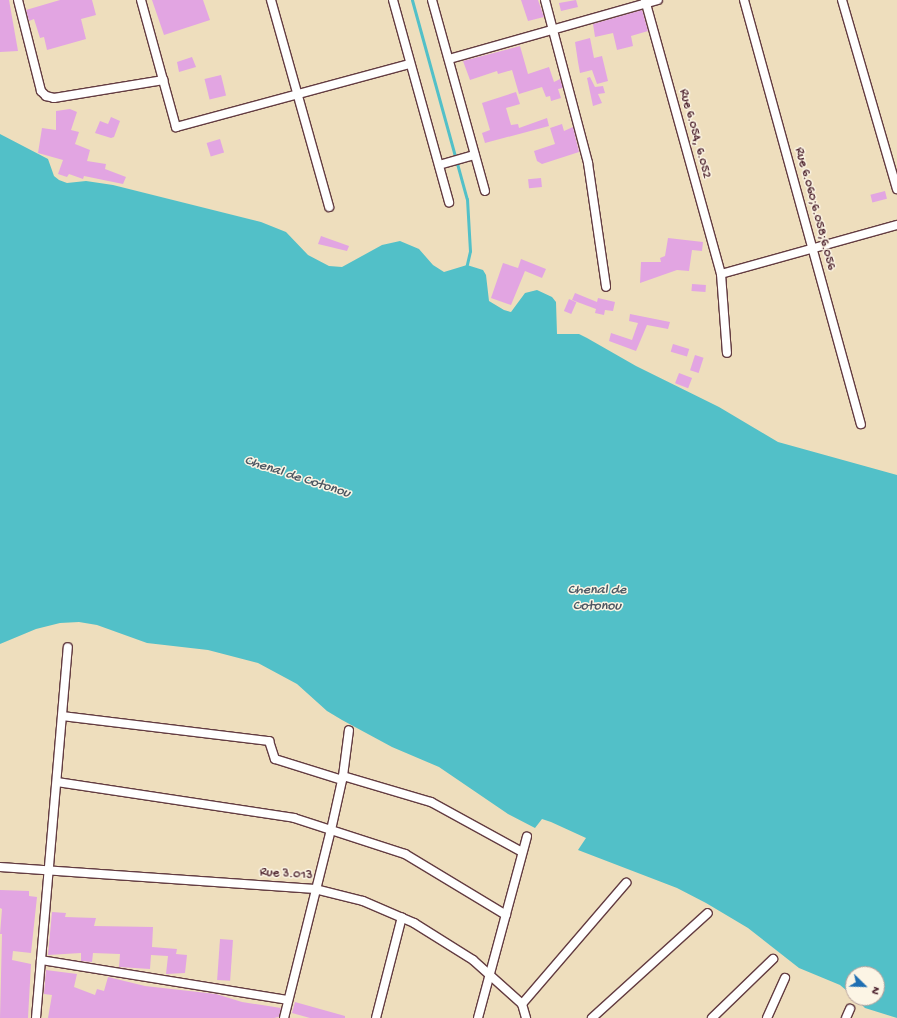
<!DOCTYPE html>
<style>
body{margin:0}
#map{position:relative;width:897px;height:1018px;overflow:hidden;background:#eedebd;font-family:"Gochi Hand",sans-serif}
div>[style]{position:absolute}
.water>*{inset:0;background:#52c0c8}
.stream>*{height:3px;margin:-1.5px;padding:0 1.5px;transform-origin:1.5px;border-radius:1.5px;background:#52c0c8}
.building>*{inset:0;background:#e2a5e2;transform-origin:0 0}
.roads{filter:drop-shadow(1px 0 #633c41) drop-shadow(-1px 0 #633c41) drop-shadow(0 1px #633c41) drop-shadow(0 -1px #633c41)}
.street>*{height:8px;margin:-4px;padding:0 4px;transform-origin:4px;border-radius:4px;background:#fff}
span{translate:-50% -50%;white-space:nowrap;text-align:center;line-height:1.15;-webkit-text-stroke:3px #fcf5e5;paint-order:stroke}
.street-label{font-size:13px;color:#4a1f2b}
.water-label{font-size:14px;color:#4d5762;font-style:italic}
.north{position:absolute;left:845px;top:966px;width:40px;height:40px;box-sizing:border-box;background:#fcf5e5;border:1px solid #b59f9b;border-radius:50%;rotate:113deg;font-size:11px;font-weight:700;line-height:16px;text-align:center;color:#4a1f2b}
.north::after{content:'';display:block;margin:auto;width:14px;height:18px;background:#1f6fb2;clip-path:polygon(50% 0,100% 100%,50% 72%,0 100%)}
</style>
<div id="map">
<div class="water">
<i style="clip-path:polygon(0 134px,48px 159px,54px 176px,59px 180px,67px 183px,86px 181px,113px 185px,261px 222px,286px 232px,308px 255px,329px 266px,342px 267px,382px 245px,400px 241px,419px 249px,433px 265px,444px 272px,467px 265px,483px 270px,486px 275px,489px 301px,504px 310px,511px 312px,525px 293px,537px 290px,552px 297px,556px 302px,557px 334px,579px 334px,587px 338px,636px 366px,719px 407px,778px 442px,897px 475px,897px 1018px,865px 1008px,855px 998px,877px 998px,877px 974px,853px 974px,853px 996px,840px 985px,799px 968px,748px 928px,706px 903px,677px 888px,578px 850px,586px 838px,551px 822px,542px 819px,535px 828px,508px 814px,439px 767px,392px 747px,342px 720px,327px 711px,297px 684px,258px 663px,208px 650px,147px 643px,97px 625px,79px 622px,60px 623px,36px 629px,0 644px)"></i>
</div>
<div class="stream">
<i style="left:412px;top:0;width:206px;rotate:74.6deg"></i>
<i style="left:467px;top:199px;width:52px;rotate:86.7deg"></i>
<i style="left:470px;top:251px;width:17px;rotate:103deg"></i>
</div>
<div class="building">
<i style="clip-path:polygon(0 0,9px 0,18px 51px,0 52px)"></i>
<i style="clip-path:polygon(60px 0,92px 0,96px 15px,81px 19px,86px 39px,47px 50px,44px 37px,40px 38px,34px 19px,29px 21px,26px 10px)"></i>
<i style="clip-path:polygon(152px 0,203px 0,210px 20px,164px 35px)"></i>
<i style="clip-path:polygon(521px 0,538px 0,544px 17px,528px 21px)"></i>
<i style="clip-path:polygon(576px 0,578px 7px,561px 11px,559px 3px)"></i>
<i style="clip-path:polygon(642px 10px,648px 31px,631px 36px,633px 46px,617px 50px,613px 33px,595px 37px,593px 24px)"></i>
<i style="clip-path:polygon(590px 38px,594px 58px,602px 56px,608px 81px,597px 84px,592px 70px,580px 73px,578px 62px,575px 42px)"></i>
<i style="clip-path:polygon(520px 46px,528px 74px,549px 67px,554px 82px,560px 79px,563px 88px,558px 89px,561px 98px,551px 101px,550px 96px,546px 97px,542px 87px,519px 94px,512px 70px,498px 74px,497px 71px,470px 80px,463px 61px)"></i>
<i style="clip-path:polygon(192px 57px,196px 67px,179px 72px,177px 62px)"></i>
<i style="left:221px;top:75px;width:21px;height:17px;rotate:76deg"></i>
<i style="clip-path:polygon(590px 77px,595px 87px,603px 86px,605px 93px,598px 94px,602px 103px,593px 106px,587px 78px)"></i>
<i style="clip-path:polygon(516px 92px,520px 104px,506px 108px,511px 125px,518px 124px,519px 128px,547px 118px,549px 126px,485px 143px,482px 133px,490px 130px,482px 103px)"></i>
<i style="clip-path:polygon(70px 109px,77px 112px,71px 130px,79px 132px,75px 144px,90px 150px,87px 161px,106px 164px,105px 169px,126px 177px,123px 184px,84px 176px,83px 179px,69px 174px,67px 177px,58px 174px,63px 160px,38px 153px,42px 128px,56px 130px,56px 111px)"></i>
<i style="clip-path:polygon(111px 117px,120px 121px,114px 137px,111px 138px,95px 133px,100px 121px,108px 124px)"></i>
<i style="clip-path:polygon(562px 124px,564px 131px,573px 127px,579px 152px,542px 164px,537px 161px,534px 151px,555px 144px,550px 128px)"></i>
<i style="left:220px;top:139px;width:14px;height:14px;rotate:73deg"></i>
<i style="left:541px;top:178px;width:9px;height:13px;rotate:84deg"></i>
<i style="left:885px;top:191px;width:8px;height:15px;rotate:76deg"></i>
<i style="clip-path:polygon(321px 236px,349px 246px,347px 251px,318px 244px)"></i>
<i style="clip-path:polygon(668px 238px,703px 242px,702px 251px,692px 250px,689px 271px,677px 270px,640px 283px,641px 262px,661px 262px,660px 258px,665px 256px)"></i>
<i style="clip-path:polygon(521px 259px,546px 269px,542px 278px,525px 271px,511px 305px,491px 298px,503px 263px,518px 268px)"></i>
<i style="left:692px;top:284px;width:14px;height:7px;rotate:4deg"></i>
<i style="clip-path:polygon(575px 293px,597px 302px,598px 298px,615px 302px,613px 311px,605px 310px,604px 315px,595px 313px,596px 309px,572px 300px)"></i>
<i style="left:569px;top:299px;width:8px;height:13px;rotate:23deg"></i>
<i style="clip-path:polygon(630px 314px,670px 322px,668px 329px,647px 325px,636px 351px,609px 341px,611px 333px,632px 340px,638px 323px,629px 321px)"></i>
<i style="left:673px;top:344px;width:17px;height:8px;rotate:17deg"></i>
<i style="left:695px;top:355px;width:9px;height:16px;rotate:18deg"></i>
<i style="left:679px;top:373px;width:14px;height:11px;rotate:21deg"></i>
<i style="clip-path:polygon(0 890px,29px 891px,29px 896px,37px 897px,31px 953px,13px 951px,12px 960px,31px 964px,28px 1018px,0 1018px,2px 934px,0 934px,2px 909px,0 908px)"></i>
<i style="clip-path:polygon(52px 912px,66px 913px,65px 917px,96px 918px,94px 926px,153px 927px,152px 947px,177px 949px,176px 954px,187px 955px,185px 973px,166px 974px,168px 956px,151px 955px,150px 969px,119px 967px,120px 954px,93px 953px,92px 962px,81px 961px,81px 953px,48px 955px)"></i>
<i style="left:220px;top:939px;width:13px;height:41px;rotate:4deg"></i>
<i style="clip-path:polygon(46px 970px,77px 974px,74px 987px,95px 995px,97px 989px,104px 991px,108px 977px,145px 986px,216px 994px,242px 1002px,281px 1008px,279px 1017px,274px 1018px,48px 1018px,52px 995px,44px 994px)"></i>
<i style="clip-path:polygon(295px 1002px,345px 1016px,345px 1018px,310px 1018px,292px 1013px)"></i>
</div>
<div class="roads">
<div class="street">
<i style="left:18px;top:0;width:94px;rotate:75.8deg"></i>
<i style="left:41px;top:91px;width:7px;rotate:45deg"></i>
<i style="left:46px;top:96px;width:8px;rotate:14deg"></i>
<i style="left:54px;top:98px;width:111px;rotate:-9.3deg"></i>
<i style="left:141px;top:0;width:132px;rotate:74.6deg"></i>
<i style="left:176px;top:127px;width:242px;rotate:-15.1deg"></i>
<i style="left:271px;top:0;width:215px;rotate:74.3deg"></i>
<i style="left:393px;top:0;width:210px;rotate:74.5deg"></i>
<i style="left:432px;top:0;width:198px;rotate:74.5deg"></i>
<i style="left:545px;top:0;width:169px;rotate:75.2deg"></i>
<i style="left:588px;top:163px;width:125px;rotate:81.7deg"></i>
<i style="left:645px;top:0;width:284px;rotate:74.5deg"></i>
<i style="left:721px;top:274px;width:79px;rotate:85.7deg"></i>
<i style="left:744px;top:0;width:440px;rotate:74.6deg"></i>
<i style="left:842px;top:0;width:197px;rotate:73.8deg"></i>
<i style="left:449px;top:59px;width:217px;rotate:-15.8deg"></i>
<i style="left:439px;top:165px;width:37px;rotate:-16deg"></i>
<i style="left:721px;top:274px;width:183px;rotate:-15.6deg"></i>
<i style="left:62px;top:716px;width:209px;rotate:6.9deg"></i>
<i style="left:269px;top:741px;width:19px;rotate:72deg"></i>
<i style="left:275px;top:759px;width:70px;rotate:17.4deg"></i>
<i style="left:343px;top:776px;width:92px;rotate:16.5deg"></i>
<i style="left:431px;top:802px;width:104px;rotate:28.8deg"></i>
<i style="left:57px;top:782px;width:240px;rotate:8.6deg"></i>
<i style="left:294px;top:818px;width:117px;rotate:18deg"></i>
<i style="left:405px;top:854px;width:118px;rotate:31.1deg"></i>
<i style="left:0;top:867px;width:316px;rotate:4deg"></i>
<i style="left:315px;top:889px;width:49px;rotate:14deg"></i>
<i style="left:363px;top:901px;width:56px;rotate:23.3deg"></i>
<i style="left:414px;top:923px;width:70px;rotate:32.1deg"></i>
<i style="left:473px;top:960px;width:66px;rotate:41.9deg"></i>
<i style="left:522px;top:1004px;width:15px;rotate:74deg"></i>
<i style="left:41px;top:960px;width:250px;rotate:9.2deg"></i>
<i style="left:522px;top:1004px;width:160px;rotate:-49.3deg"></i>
<i style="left:36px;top:1018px;width:372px;rotate:-85.1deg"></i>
<i style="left:284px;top:1018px;width:194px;rotate:-76deg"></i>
<i style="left:331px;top:830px;width:55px;rotate:-77.5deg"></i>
<i style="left:343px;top:776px;width:46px;rotate:-82.6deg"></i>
<i style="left:376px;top:1018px;width:104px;rotate:-75.6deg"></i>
<i style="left:478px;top:1018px;width:188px;rotate:-74.9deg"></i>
<i style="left:592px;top:1018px;width:156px;rotate:-42.2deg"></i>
<i style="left:712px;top:1018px;width:85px;rotate:-44deg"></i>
<i style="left:767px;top:1018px;width:44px;rotate:-65.8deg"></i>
<i style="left:846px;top:1018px;width:10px;rotate:-66deg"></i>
</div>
</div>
<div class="street-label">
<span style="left:694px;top:134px;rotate:75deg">Rue 6.054, 6.052</span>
<span style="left:814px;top:209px;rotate:75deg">Rue 6.060;6.058;6.056</span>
<span style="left:286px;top:875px;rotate:4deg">Rue 3.013</span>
</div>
<div class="water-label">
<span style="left:297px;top:478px;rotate:18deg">Chenal de Cotonou</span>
<span style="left:597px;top:599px">Chenal de<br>Cotonou</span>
</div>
<div class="north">N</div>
</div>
